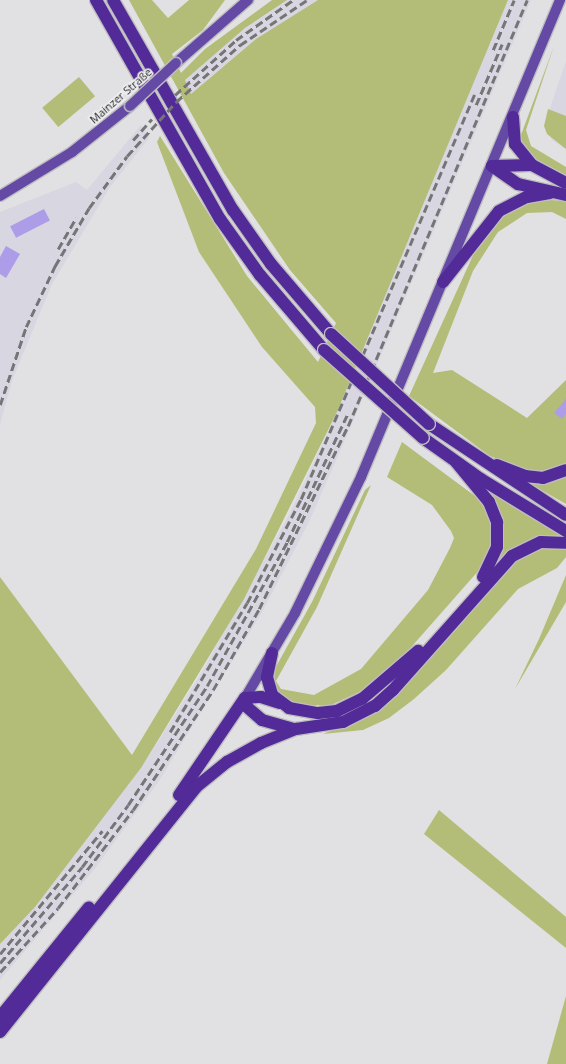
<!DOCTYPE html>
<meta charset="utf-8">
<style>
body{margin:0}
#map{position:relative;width:566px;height:1064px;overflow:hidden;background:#e1e0e3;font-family:"Open Sans",sans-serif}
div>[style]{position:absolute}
.built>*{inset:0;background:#d8d6e1}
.green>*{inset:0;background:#b4bd77;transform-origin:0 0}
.building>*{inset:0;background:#ad9ce7;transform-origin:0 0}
.roads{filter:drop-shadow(1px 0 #bebdc0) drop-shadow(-1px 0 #bebdc0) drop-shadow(0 1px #bebdc0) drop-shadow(0 -1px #bebdc0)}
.major>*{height:10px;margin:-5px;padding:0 5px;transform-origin:5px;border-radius:5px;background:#6449a5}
.highway>*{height:12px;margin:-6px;padding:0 6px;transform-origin:6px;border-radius:6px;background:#522b98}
.rail>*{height:2.5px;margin-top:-1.25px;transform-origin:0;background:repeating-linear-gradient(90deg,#757476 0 8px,transparent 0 12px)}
.bridges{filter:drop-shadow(1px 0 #bebdc0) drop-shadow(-1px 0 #bebdc0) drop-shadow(0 1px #bebdc0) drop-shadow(0 -1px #bebdc0)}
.major-bridge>*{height:10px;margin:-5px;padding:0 5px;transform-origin:5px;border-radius:5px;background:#6449a5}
.highway-bridge>*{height:12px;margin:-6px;padding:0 6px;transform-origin:6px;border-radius:6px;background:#522b98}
span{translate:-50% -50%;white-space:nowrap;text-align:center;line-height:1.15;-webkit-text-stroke:3.5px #eeeef1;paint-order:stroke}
.street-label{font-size:11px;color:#1e1e1f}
</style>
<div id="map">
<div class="built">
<i style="clip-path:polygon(287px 0,318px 0,256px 39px,191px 94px,184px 80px,245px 28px)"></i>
<i style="clip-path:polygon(508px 0,531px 0,354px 419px,309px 522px,262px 612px,159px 781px,93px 871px,0 980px,0 944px,35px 907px,141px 768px,199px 677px,290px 513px,337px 412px)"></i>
<i style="clip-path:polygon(566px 61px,566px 149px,552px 140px,544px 126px)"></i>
<i style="clip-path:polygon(141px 125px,149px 138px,110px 187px,52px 284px,13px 378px,0 424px,0 212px,76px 182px,87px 190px)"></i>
</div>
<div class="green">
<i style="clip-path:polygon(129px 0,152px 0,168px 18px,189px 0,225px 0,203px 30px,172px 54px,181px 73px,205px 49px,272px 0,287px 0,245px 28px,185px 80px,191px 94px,256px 39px,318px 0,508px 0,337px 412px,244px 599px,141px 768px,35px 907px,0 944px,0 577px,132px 755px,256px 549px,316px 423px,315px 407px,262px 347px,199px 252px,157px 142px,160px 136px,247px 276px,318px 362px,336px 323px,290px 270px,224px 173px)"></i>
<i style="clip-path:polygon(554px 46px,526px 130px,531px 146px,566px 167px,566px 175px,533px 158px,522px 144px,521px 135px)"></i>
<i style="left:79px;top:77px;width:25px;height:48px;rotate:50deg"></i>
<i style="clip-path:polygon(548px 109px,566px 116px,566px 149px,547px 134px,544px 126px)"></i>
<i style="clip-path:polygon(551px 200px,566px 201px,566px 219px,552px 212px,527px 213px,498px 232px,473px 271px,433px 373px,452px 370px,527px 418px,566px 380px,566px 463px,538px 474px,490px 456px,409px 396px,480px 240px,502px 215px,525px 204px)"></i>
<i style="clip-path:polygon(402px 442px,479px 499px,490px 515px,493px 534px,487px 561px,406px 653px,366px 689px,331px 705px,290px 705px,272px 692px,273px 672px,312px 602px,365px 490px,371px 485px,317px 607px,276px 681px,281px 689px,314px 695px,361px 669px,428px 590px,450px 548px,454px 538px,451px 531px,432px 505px,387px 477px)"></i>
<i style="clip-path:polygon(566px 475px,566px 504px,520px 478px)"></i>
<i style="clip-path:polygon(477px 484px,563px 536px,542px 537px,519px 545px,493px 568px,501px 548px)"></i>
<i style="clip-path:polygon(543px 547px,566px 548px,566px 557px,557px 568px,518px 589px,446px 670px,414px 699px,389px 718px,363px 730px,323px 734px,368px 715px,518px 557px)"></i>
<i style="clip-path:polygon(566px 575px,566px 602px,515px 689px,539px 639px)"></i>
<i style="clip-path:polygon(439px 810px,566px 917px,566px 948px,424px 834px)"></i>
<i style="clip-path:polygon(566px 996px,566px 1064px,547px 1064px)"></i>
</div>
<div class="building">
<i style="left:44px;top:209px;width:13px;height:38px;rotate:63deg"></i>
<i style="clip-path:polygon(6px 246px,20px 254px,6px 278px,0 274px,0 257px)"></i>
<i style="clip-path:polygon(566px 399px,566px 414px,562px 419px,554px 413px)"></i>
</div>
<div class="roads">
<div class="major">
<i style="left:176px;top:63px;width:96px;rotate:-41.2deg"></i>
<i style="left:0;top:196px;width:84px;rotate:-31.4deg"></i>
<i style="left:72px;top:152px;width:74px;rotate:-38.4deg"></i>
<i style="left:245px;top:698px;width:99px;rotate:-59.5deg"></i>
<i style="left:295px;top:613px;width:151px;rotate:-64.1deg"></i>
<i style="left:361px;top:477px;width:517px;rotate:-67.35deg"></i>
</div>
<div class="highway">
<i style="left:96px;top:0;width:252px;rotate:60.5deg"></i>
<i style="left:220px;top:219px;width:69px;rotate:54.5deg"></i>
<i style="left:260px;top:275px;width:99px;rotate:49.5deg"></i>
<i style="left:113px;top:0;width:242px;rotate:60.3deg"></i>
<i style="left:233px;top:210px;width:66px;rotate:54.9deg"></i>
<i style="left:271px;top:264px;width:92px;rotate:49.4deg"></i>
<i style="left:513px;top:117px;width:27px;rotate:86deg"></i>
<i style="left:515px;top:144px;width:27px;rotate:51deg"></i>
<i style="left:492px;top:166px;width:32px;rotate:35deg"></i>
<i style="left:518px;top:184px;width:49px;rotate:12.9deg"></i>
<i style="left:492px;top:166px;width:40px;rotate:-1.4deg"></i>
<i style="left:532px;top:165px;width:38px;rotate:28deg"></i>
<i style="left:443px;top:282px;width:90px;rotate:-51.7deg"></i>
<i style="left:499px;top:211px;width:31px;rotate:-27deg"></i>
<i style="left:527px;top:197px;width:23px;rotate:-10deg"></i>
<i style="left:429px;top:424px;width:164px;rotate:33.6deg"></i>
<i style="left:423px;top:438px;width:71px;rotate:35.3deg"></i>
<i style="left:481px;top:479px;width:100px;rotate:31.5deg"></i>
<i style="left:456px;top:462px;width:52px;rotate:50.5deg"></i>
<i style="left:489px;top:502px;width:22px;rotate:68deg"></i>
<i style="left:497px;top:522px;width:25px;rotate:90deg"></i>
<i style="left:497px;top:547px;width:33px;rotate:115deg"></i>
<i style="left:497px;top:465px;width:30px;rotate:21deg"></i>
<i style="left:525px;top:476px;width:18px;rotate:6deg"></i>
<i style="left:543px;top:478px;width:24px;rotate:-19deg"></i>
<i style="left:272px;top:653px;width:25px;rotate:102deg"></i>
<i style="left:267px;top:677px;width:19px;rotate:74deg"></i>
<i style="left:272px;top:695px;width:21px;rotate:37deg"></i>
<i style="left:289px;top:708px;width:29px;rotate:10deg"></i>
<i style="left:318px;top:713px;width:19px;rotate:-6deg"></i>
<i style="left:337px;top:711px;width:28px;rotate:-26deg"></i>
<i style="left:362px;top:699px;width:74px;rotate:-40.6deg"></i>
<i style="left:245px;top:698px;width:9px;rotate:77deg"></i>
<i style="left:247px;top:707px;width:20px;rotate:41deg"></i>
<i style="left:262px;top:720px;width:33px;rotate:16deg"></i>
<i style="left:179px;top:795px;width:117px;rotate:-55.8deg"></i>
<i style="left:245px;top:698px;width:16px;rotate:-4deg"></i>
<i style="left:261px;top:697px;width:19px;rotate:18deg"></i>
<i style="left:0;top:1017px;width:141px;rotate:-51deg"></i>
<i style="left:0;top:1032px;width:314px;rotate:-51.3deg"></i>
<i style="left:196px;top:787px;width:40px;rotate:-39deg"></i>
<i style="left:227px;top:762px;width:39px;rotate:-29deg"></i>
<i style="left:261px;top:743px;width:38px;rotate:-22deg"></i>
<i style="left:296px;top:729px;width:48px;rotate:-8.5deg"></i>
<i style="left:343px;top:722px;width:36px;rotate:-27deg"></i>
<i style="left:375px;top:706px;width:24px;rotate:-42deg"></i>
<i style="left:393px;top:690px;width:179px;rotate:-48.4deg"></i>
<i style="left:512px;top:556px;width:32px;rotate:-26deg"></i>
<i style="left:541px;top:542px;width:25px;rotate:2deg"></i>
</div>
</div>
<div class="rail">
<i style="left:493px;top:50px;width:54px;rotate:-67.2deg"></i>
<i style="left:175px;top:95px;width:82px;rotate:-42deg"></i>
<i style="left:236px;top:40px;width:70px;rotate:-35.1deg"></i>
<i style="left:476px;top:105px;width:66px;rotate:-66.9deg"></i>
<i style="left:133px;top:140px;width:28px;rotate:-48deg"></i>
<i style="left:58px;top:249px;width:36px;rotate:-60deg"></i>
<i style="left:0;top:405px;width:82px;rotate:-71.6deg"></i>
<i style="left:26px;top:327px;width:68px;rotate:-64.6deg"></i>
<i style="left:55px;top:266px;width:67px;rotate:-59.6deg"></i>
<i style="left:89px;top:208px;width:64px;rotate:-53.8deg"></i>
<i style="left:127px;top:156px;width:73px;rotate:-47.8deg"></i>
<i style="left:176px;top:102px;width:86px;rotate:-41.7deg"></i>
<i style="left:240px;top:45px;width:81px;rotate:-33.9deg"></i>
<i style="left:170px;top:732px;width:150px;rotate:-59.2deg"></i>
<i style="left:247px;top:603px;width:117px;rotate:-62.6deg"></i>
<i style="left:301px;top:499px;width:441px;rotate:-66.8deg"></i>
<i style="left:0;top:954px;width:160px;rotate:-50.3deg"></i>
<i style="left:0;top:963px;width:126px;rotate:-49.5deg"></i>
<i style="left:82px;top:867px;width:77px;rotate:-53.4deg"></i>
<i style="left:128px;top:805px;width:143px;rotate:-56.4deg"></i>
<i style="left:207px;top:686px;width:165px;rotate:-60.9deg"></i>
<i style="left:287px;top:542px;width:143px;rotate:-64.7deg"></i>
<i style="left:0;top:972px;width:86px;rotate:-47.8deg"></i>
<i style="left:58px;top:908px;width:123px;rotate:-52.6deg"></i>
<i style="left:133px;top:810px;width:144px;rotate:-56.3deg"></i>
<i style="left:213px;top:690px;width:93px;rotate:-60.4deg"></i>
<i style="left:259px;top:609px;width:203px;rotate:-64.1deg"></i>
<i style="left:348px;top:426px;width:462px;rotate:-67.2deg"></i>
</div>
<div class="bridges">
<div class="major-bridge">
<i style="left:130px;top:106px;width:63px;rotate:-43.1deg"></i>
</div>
<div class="highway-bridge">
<i style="left:331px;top:334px;width:133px;rotate:42.6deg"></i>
<i style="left:324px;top:350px;width:132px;rotate:41.6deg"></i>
</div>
</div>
<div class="street-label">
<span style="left:121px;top:96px;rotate:-41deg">Mainzer Straße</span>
</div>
</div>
